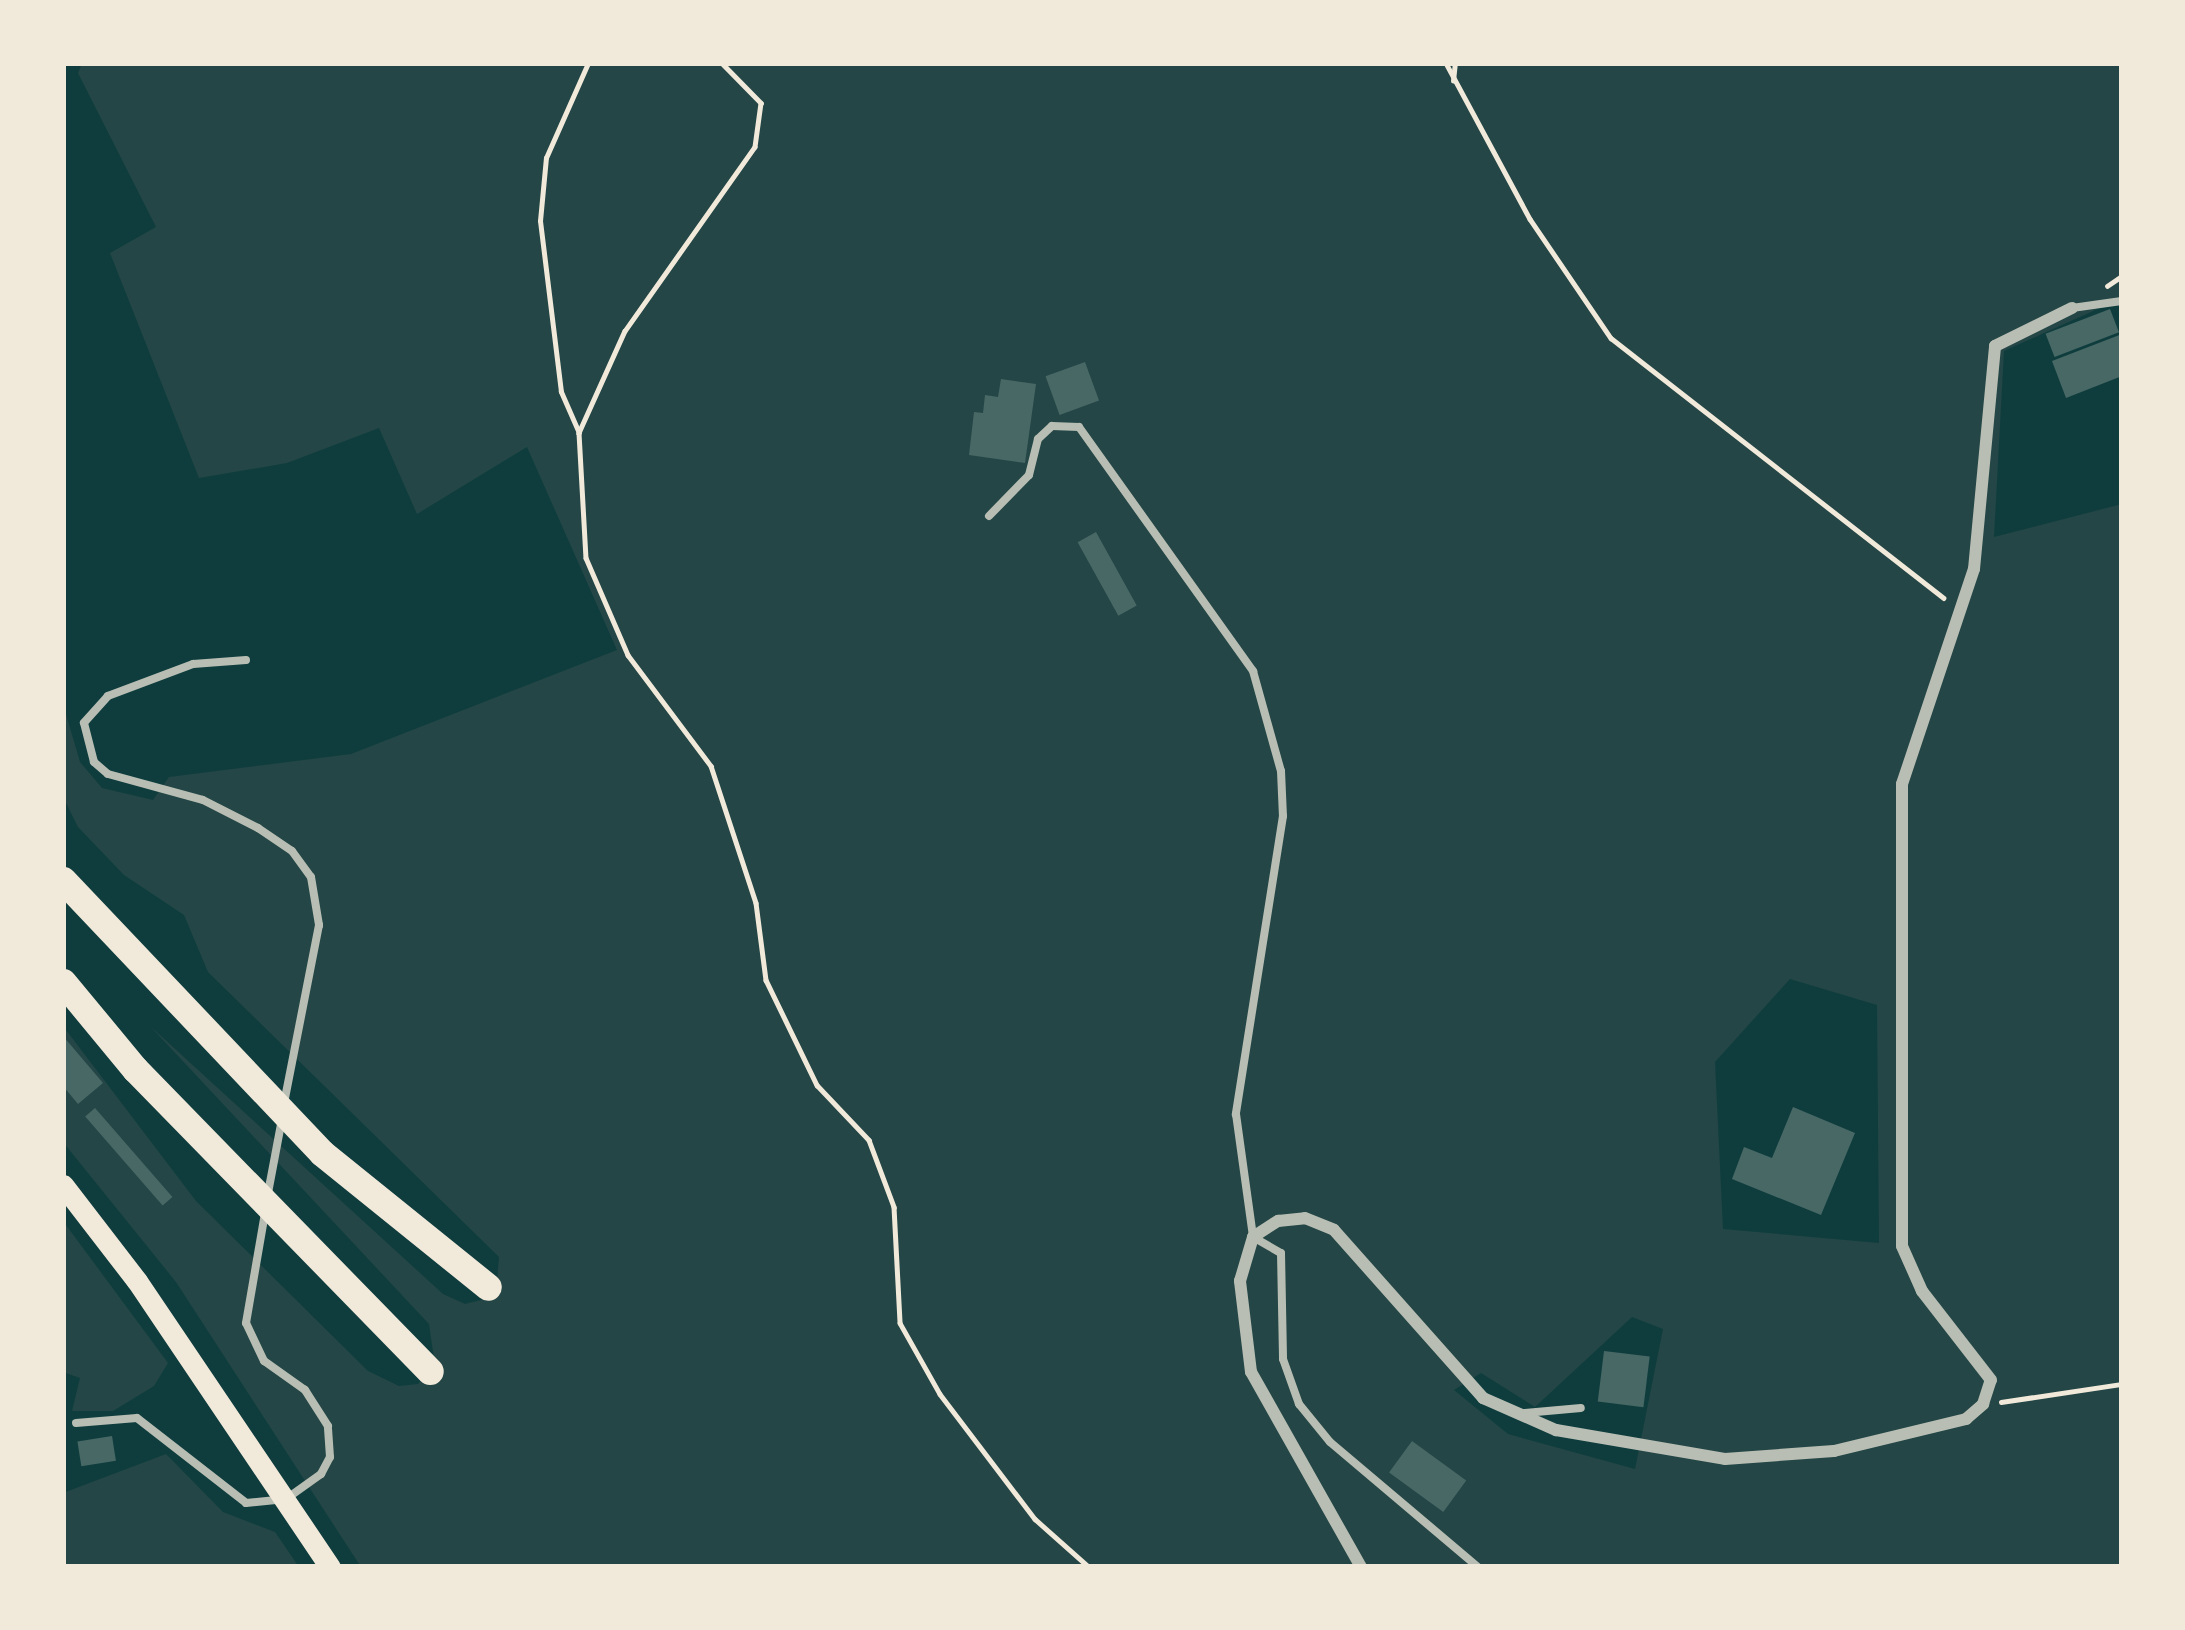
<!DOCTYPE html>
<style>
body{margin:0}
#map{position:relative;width:2185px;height:1630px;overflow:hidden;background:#0f3d3e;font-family:"IBM Plex Serif",serif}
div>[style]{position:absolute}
.green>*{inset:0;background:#244646}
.building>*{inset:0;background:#486865;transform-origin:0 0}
.path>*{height:4.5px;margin:-2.25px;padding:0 2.25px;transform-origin:2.25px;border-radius:2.25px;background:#f1e9da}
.service>*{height:8px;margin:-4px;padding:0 4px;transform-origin:4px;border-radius:4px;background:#b8beb3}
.minor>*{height:12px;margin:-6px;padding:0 6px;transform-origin:6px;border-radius:6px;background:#b8beb3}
.secondary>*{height:21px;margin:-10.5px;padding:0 10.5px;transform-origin:10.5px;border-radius:10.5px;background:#f1e9da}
.motorway>*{height:27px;margin:-13.5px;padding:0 13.5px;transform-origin:13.5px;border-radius:13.5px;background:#f1e9da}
span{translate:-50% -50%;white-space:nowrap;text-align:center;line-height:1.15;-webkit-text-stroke:9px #f1e9da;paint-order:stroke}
.frame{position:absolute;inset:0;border:66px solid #f1e9da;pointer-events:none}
</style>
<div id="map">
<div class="green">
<i style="clip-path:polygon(evenodd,82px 63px,2122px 63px,2122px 298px,2004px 351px,1994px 537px,2122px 504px,2122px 1567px,361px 1567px,176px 1282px,63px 1142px,63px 1026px,196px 1201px,368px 1371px,399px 1386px,418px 1384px,435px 1365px,429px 1324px,150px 1026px,443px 1294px,465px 1304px,481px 1300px,497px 1281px,499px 1257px,208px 972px,184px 915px,124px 875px,78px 827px,63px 797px,63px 704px,80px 762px,102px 788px,153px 800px,169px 777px,351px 754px,617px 650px,527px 447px,417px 514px,379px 428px,287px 463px,199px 478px,110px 253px,156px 227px,78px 73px,82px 63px,1790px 979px,1877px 1005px,1879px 1243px,1723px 1229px,1715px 1062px,1790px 979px,82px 63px,1632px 1317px,1663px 1329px,1635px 1469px,1508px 1434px,1454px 1390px,1481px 1373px,1535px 1407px,1632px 1317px)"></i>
<i style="clip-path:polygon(63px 1221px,168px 1363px,154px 1386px,113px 1411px,72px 1411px,80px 1378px,63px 1372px)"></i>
<i style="clip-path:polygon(166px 1454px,223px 1512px,275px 1532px,299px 1567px,63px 1567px,63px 1493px)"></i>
</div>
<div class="building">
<i style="left:2110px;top:309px;width:25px;height:69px;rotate:69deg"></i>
<i style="clip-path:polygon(2122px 334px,2122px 376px,2066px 398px,2052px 361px)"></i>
<i style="left:1085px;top:362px;width:41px;height:42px;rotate:70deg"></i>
<i style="clip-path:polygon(1001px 379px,1036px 384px,1025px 463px,969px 455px,974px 412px,983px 413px,985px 395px,998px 397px)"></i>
<i style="left:1096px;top:532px;width:84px;height:21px;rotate:61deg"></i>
<i style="clip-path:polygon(63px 1036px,103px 1083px,78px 1104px,63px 1086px)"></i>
<i style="clip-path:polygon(1793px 1107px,1855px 1133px,1821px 1215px,1732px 1179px,1744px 1147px,1772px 1158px)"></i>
<i style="left:95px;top:1108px;width:118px;height:13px;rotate:49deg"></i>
<i style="left:1604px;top:1351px;width:46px;height:51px;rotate:7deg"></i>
<i style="left:112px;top:1436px;width:25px;height:35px;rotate:81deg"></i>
<i style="left:1412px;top:1441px;width:67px;height:39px;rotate:36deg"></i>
</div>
<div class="path">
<i style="left:722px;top:63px;width:56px;rotate:45.7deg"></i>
<i style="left:761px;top:103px;width:44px;rotate:97.8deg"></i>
<i style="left:755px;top:147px;width:225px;rotate:125.2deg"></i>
<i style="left:625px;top:331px;width:112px;rotate:114.3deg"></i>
<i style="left:579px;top:433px;width:125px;rotate:86.8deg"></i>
<i style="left:586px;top:558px;width:106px;rotate:66.6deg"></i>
<i style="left:628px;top:655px;width:139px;rotate:53.2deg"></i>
<i style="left:711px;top:766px;width:144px;rotate:71.8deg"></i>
<i style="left:756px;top:903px;width:78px;rotate:82.6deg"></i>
<i style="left:766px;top:980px;width:117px;rotate:64.1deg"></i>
<i style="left:817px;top:1085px;width:76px;rotate:46.6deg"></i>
<i style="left:869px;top:1140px;width:72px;rotate:69.5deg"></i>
<i style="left:894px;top:1207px;width:116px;rotate:87deg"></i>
<i style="left:900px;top:1323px;width:81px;rotate:60.6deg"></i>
<i style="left:940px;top:1394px;width:157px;rotate:52.8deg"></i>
<i style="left:1035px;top:1519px;width:72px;rotate:41.6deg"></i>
<i style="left:1446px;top:63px;width:177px;rotate:61.7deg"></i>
<i style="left:1530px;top:219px;width:144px;rotate:55.8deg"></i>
<i style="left:1611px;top:338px;width:422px;rotate:38deg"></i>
<i style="left:1453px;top:81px;width:18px;rotate:-84deg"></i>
<i style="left:2107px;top:286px;width:18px;rotate:-34deg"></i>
<i style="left:579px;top:433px;width:45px;rotate:-113.7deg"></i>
<i style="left:561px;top:392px;width:172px;rotate:-97deg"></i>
<i style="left:540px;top:221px;width:63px;rotate:-84.6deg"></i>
<i style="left:546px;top:158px;width:104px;rotate:-66.1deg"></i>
<i style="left:2001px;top:1402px;width:122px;rotate:-8.5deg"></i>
</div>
<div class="service">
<i style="left:2072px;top:308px;width:50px;rotate:-8deg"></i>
<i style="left:989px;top:516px;width:57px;rotate:-45.7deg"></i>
<i style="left:1029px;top:475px;width:37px;rotate:-76deg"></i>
<i style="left:1038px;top:439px;width:19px;rotate:-43deg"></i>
<i style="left:1052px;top:426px;width:27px;rotate:2deg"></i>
<i style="left:1079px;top:427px;width:300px;rotate:54.5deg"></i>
<i style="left:1253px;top:671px;width:104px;rotate:74.4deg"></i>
<i style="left:1281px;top:771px;width:45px;rotate:87.5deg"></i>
<i style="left:1283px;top:816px;width:302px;rotate:99deg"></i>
<i style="left:1236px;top:1114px;width:124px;rotate:82.1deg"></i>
<i style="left:1253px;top:1237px;width:32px;rotate:30deg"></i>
<i style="left:1281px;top:1253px;width:106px;rotate:88.9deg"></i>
<i style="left:1283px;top:1359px;width:48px;rotate:70.4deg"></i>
<i style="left:1299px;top:1404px;width:49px;rotate:50.8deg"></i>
<i style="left:1330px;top:1442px;width:194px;rotate:40.2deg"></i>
<i style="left:246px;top:660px;width:53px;rotate:175.7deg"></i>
<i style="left:193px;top:664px;width:91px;rotate:159.4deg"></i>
<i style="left:108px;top:696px;width:36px;rotate:132deg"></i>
<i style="left:84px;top:723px;width:40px;rotate:75.6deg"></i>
<i style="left:94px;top:762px;width:18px;rotate:41deg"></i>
<i style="left:108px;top:774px;width:98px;rotate:15.3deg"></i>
<i style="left:203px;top:800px;width:62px;rotate:27deg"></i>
<i style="left:258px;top:828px;width:41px;rotate:34.1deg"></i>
<i style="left:292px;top:851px;width:32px;rotate:54deg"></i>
<i style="left:311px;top:877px;width:49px;rotate:80.5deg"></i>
<i style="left:319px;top:925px;width:182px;rotate:101.1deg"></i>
<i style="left:268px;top:1193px;width:75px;rotate:-79.3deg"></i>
<i style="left:1525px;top:1413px;width:56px;rotate:-5.1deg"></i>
<i style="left:76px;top:1423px;width:61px;rotate:-4.7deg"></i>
<i style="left:137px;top:1418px;width:138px;rotate:37.9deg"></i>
<i style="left:246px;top:1503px;width:40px;rotate:-5.7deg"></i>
<i style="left:286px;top:1499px;width:43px;rotate:-35.5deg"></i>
<i style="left:321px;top:1474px;width:19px;rotate:-62deg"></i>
<i style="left:330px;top:1457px;width:31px;rotate:-94deg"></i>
<i style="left:328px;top:1426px;width:43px;rotate:-122.6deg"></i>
<i style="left:305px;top:1390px;width:50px;rotate:-144.7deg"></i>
<i style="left:264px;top:1361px;width:42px;rotate:-115.3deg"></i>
<i style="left:246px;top:1323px;width:112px;rotate:-80.2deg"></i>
</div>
<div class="minor">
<i style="left:1361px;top:1567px;width:224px;rotate:-119.4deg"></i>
<i style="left:1251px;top:1372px;width:92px;rotate:-96.9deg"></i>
<i style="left:1240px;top:1281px;width:46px;rotate:-73.5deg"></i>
<i style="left:1253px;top:1237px;width:30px;rotate:-33deg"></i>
<i style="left:1278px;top:1221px;width:27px;rotate:-6deg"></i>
<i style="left:1305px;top:1218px;width:31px;rotate:22deg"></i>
<i style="left:1334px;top:1230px;width:225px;rotate:48.4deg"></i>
<i style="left:1483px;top:1398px;width:80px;rotate:23.7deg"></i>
<i style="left:1556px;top:1430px;width:171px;rotate:9.7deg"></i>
<i style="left:1725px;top:1459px;width:109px;rotate:-4.2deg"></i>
<i style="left:1834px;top:1451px;width:136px;rotate:-13.6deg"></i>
<i style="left:1966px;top:1419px;width:23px;rotate:-41deg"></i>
<i style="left:1983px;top:1404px;width:25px;rotate:-72deg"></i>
<i style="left:1991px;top:1380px;width:113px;rotate:-127.8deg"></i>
<i style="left:1922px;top:1291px;width:49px;rotate:-114deg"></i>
<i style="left:1902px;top:1246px;width:462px;rotate:-90deg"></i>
<i style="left:1902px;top:784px;width:227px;rotate:-71.5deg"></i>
<i style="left:1974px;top:569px;width:224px;rotate:-84.6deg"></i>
<i style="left:1995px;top:346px;width:86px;rotate:-26.3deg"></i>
</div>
<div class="secondary">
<i style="left:63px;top:1185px;width:121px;rotate:52.4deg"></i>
<i style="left:137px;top:1281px;width:345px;rotate:56deg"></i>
</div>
<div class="motorway">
<i style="left:63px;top:880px;width:376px;rotate:46.5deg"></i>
<i style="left:322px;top:1153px;width:213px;rotate:38.9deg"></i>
<i style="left:63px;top:982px;width:113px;rotate:50.4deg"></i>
<i style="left:135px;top:1069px;width:422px;rotate:45.7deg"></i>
</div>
<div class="frame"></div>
</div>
